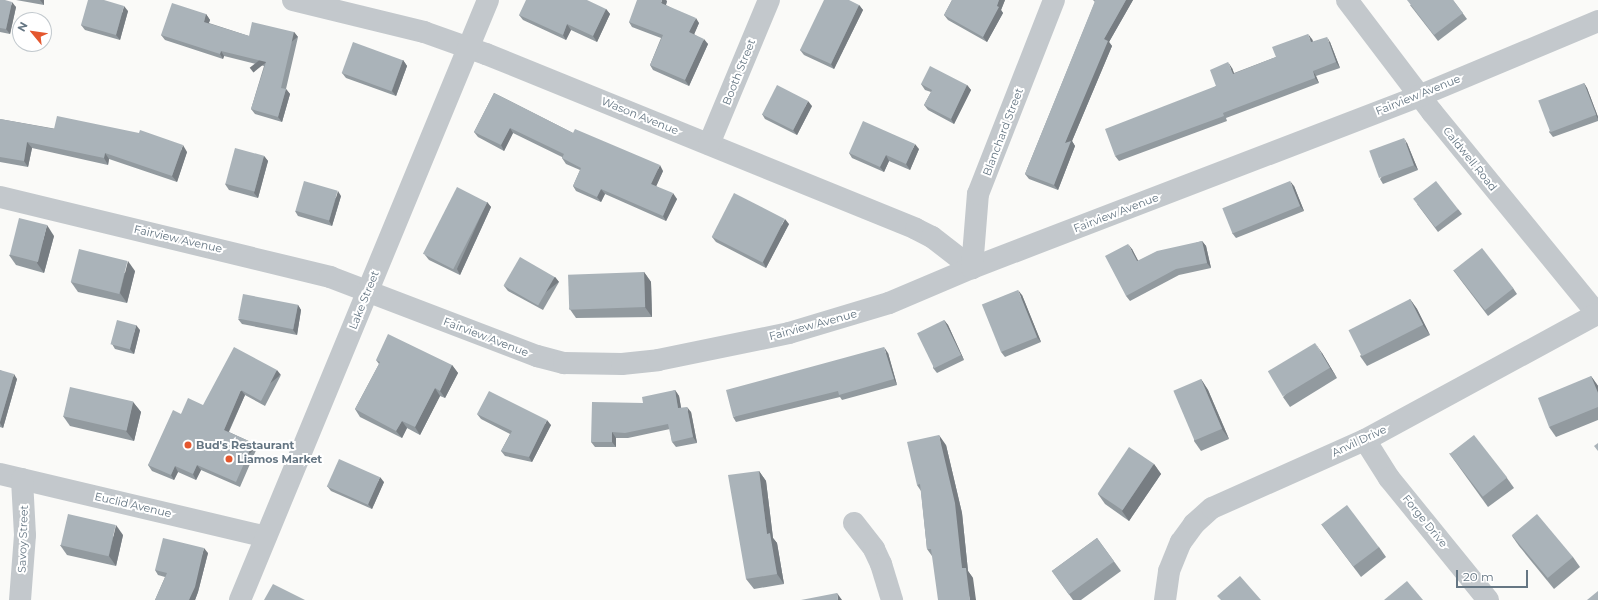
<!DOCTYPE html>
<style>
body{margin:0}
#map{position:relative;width:1598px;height:600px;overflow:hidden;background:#fafaf8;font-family:Montserrat,sans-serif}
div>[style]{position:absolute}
.minor>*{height:22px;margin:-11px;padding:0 11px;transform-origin:11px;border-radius:11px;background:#c3c8cc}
.tertiary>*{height:22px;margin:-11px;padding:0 11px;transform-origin:11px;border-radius:11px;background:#c3c8cc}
.wall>*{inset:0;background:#929a9f}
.shaded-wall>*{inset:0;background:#777d82;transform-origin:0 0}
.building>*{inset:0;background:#aab3b9;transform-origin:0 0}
.dots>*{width:11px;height:11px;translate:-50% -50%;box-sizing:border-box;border:2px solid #fff;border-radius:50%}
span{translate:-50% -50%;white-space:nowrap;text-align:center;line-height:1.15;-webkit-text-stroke:4px #fff;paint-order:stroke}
.street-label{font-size:11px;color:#657683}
.poi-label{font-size:11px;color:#657683;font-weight:700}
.left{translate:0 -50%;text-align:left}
.north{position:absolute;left:12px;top:12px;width:40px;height:40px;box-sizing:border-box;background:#fff;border:1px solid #c1c8cd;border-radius:50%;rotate:299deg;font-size:11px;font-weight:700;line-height:16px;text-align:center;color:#657683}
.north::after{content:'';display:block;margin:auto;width:14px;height:18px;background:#e4572e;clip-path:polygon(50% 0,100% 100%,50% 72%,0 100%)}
.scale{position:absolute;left:1456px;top:570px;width:72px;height:18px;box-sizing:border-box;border:2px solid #657683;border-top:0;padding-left:5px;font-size:12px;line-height:14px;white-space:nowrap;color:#657683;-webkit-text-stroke:3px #fff;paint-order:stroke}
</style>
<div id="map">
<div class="minor">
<i style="left:293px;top:0;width:135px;rotate:13.7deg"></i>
<i style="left:424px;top:32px;width:66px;rotate:19.5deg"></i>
<i style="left:486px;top:54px;width:464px;rotate:22.1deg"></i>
<i style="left:916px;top:229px;width:18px;rotate:27deg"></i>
<i style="left:932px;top:237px;width:51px;rotate:37.8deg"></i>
<i style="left:1347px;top:0;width:141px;rotate:52.8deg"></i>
<i style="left:1432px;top:112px;width:262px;rotate:50.7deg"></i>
<i style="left:709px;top:144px;width:156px;rotate:-67.4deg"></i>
<i style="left:0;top:197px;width:340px;rotate:13.6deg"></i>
<i style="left:330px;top:277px;width:222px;rotate:20.9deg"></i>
<i style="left:537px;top:356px;width:28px;rotate:15deg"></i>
<i style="left:564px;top:363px;width:58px;rotate:1deg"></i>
<i style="left:622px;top:364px;width:36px;rotate:-6deg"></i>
<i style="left:658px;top:360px;width:134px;rotate:-11.6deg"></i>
<i style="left:789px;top:333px;width:104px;rotate:-16.7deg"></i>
<i style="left:889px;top:303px;width:90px;rotate:-22.9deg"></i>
<i style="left:972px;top:268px;width:479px;rotate:-21deg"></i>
<i style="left:1419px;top:96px;width:194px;rotate:-22.7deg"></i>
<i style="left:972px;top:268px;width:74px;rotate:-85.4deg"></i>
<i style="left:978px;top:194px;width:208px;rotate:-68.6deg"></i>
<i style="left:1365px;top:440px;width:45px;rotate:57.7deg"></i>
<i style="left:1389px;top:478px;width:157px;rotate:50.9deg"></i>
<i style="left:0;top:474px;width:273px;rotate:13.3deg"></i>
<i style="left:854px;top:523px;width:33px;rotate:52deg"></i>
<i style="left:874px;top:549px;width:17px;rotate:65deg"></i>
<i style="left:881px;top:564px;width:38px;rotate:73deg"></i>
<i style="left:20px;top:600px;width:65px;rotate:-85.6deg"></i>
<i style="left:25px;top:535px;width:56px;rotate:-93.1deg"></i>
<i style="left:1165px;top:600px;width:29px;rotate:-82deg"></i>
<i style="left:1169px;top:571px;width:31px;rotate:-68deg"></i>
<i style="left:1181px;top:542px;width:22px;rotate:-54deg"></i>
<i style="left:1194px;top:524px;width:24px;rotate:-42deg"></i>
<i style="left:1212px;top:508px;width:167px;rotate:-24deg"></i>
<i style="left:1365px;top:440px;width:264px;rotate:-28.5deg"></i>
</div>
<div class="tertiary">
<i style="left:240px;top:600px;width:649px;rotate:-67.54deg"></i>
</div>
<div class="wall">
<i style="clip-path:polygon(0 0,16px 7px,10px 34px,0 32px)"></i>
<i style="clip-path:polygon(16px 0,44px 0,44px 5px)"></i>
<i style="clip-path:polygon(952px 0,1005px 0,1001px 10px,1003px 13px,987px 42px,948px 20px,944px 15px)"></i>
<i style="clip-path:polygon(1093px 0,1133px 0,1109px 42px,1112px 46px,1072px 141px,1075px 146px,1058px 190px,1029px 179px,1025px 174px,1095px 2px)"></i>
<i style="clip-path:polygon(1453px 0,1467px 19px,1438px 41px,1410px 5px)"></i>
<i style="clip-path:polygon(667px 1px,666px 5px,699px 23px,694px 34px,708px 44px,689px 86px,653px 70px,650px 65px,661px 38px,632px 27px,629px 22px)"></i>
<i style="clip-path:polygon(859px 5px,863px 10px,834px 69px,804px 55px,800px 50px)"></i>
<i style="clip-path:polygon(606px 9px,610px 14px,597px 42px,571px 30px,566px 40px,523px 20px,519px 15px)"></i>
<i style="clip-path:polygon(128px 11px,120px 40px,85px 30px,81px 25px)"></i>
<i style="clip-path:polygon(206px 14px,210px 20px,209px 23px,249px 36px,294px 32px,298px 37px,286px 89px,290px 94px,282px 122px,255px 114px,251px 109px,264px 66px,224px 56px,223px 59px,165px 40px,161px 35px)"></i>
<i style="clip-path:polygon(1312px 39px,1313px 42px,1330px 42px,1340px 68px,1316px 76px,1319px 83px,1226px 118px,1227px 121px,1119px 161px,1115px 156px,1216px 86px,1232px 68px,1234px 73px,1276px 57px)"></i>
<i style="clip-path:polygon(403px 60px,407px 66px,396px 96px,346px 78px,342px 73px)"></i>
<i style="clip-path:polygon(1584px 83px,1587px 88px,1598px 117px,1598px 121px,1553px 137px,1549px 132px)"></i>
<i style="clip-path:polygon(921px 84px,967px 85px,971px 90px,954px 124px,928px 110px,924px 105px,931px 92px,925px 90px)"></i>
<i style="clip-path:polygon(494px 93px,573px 133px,663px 171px,656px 186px,677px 199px,666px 221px,605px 194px,601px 202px,576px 191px,573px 186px,580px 170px,566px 164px,562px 158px,562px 157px,513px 133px,504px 151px,478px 137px,474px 132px)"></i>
<i style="clip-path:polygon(812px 106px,797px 135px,765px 119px,762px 114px)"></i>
<i style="clip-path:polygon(0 119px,187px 152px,177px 182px,109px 159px,108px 165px,32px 148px,28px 167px,0 162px)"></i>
<i style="clip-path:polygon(1407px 143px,1418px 170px,1383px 184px,1380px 179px)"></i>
<i style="clip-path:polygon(919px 149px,910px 170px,889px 161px,884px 172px,852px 158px,849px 153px)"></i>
<i style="clip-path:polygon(264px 156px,268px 161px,258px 198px,229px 190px,225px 184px)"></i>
<i style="clip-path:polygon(1294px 186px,1304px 211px,1236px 238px,1232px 233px)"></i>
<i style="clip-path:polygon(341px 196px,332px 226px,298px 216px,295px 211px)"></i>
<i style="clip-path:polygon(487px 202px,491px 207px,460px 275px,429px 260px,425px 255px)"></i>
<i style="clip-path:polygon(1417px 204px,1458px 209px,1462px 214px,1438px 232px)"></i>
<i style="clip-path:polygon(789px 224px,766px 268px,716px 242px,712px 237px)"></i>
<i style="clip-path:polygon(54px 236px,44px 273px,16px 265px,9px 255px)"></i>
<i style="clip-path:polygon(1202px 241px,1206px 246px,1211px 268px,1179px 275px,1130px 301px,1126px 296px,1132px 249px,1138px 261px)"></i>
<i style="clip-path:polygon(1453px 270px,1513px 288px,1517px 294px,1488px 316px)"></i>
<i style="clip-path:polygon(135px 271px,127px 303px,78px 292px,71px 282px)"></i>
<i style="clip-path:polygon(644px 272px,651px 282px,652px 317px,576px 318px,569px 308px)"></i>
<i style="clip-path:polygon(555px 277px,559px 282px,543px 310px,508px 291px,504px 286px)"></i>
<i style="clip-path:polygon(1022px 295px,1041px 342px,1005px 357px,1001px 352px)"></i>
<i style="clip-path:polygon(1410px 299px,1417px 309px,1430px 335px,1367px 366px,1360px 356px)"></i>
<i style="clip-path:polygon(298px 305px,301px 310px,297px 335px,242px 324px,238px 319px)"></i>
<i style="clip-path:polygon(944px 320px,948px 325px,964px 360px,937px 373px,933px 368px)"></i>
<i style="clip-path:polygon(140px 330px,134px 354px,115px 349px,112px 344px)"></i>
<i style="clip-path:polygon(888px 353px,897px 385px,842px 400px,840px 397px,736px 422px,733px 417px)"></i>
<i style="clip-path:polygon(1322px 353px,1337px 378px,1290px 407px,1283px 397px)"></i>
<i style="clip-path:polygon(376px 360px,452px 365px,458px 373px,445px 398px,440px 396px,420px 435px,407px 428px,402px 438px,360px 417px,355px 409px,379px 364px)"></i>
<i style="clip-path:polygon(0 370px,17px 379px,3px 428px,0 427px)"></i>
<i style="clip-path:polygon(281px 375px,265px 406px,245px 395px,229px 432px,253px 443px,257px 448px,240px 487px,201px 470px,196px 480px,178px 472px,174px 480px,152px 471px,148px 465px,181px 414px)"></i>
<i style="clip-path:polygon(1591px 376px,1598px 386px,1598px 420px,1556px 437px,1549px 427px)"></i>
<i style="clip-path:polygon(1201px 379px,1208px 390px,1229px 439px,1201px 451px,1194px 441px)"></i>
<i style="clip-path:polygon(675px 390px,679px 396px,681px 408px,691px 412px,697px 443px,676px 447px,672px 442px,670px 429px,628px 438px,616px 438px,616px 447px,595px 447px,591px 442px,643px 403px)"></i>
<i style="clip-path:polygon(133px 402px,141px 412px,134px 441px,70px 426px,63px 416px)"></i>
<i style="clip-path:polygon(477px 414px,551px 425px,532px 462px,505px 456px,501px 451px,510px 434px,481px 419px)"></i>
<i style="clip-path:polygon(946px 445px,962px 513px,968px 571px,973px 578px,932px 556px,927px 549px,921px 491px,917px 485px)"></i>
<i style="clip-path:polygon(1449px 453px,1507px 478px,1514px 488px,1488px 507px)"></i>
<i style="clip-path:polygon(1154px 464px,1161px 474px,1129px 521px,1105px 504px,1098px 494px)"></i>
<i style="clip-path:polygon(759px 471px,766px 481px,773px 538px,777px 543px,784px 584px,754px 589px,746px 579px)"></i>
<i style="clip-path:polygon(384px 482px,372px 509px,331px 491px,327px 486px)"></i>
<i style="clip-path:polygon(1321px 524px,1379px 547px,1386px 557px,1361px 577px)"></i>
<i style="clip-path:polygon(123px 535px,116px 566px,67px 555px,60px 545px)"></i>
<i style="clip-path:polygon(1512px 536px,1573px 557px,1580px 567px,1554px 589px,1519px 546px)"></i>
<i style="clip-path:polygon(1097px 538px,1121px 571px,1081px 600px,1073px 600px,1052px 571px)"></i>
<i style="clip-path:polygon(208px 553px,198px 592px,195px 600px,155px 600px,165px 577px,158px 575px,155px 570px)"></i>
</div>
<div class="shaded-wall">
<i style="clip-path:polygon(40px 0,44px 0,44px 5px)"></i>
<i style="clip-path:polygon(662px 0,666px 0,667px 1px,665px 8px,661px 3px)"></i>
<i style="clip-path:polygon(999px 0,1005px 0,1001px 10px,1003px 13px,987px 42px,983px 37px)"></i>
<i style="clip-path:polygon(1126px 0,1133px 0,1109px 42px,1112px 46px,1072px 141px,1075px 146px,1058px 190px,1054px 185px,1065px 143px,1104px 39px)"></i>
<i style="clip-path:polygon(12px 2px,16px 7px,10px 34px,6px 29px)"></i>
<i style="clip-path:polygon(859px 5px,863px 10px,834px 69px,831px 64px)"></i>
<i style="clip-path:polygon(124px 6px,128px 11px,120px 40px,116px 35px)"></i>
<i style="clip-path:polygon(606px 9px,610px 14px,597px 42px,593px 36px)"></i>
<i style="clip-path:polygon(206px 14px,210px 20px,207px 27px,204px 22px)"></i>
<i style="clip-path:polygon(696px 18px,699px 23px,693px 37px,689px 32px)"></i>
<i style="clip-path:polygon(567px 24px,571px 30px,566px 40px,563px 35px)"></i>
<i style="left:294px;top:32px;width:6px;height:57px;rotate:51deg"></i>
<i style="clip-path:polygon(1308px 34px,1312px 39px,1315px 47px,1311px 42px)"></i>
<i style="clip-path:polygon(1327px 37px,1330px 42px,1340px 68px,1336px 62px)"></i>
<i style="clip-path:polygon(704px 39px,708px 44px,689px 86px,685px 80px)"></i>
<i style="clip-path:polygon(221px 51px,224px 56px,223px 59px,220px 54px)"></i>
<i style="clip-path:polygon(403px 60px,407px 66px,396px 96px,392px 91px)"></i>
<i style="clip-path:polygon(1228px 62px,1232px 68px,1236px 79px,1233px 74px)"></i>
<i style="clip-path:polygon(1313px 71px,1316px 76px,1319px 83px,1315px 78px)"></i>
<i style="clip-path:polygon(1584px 83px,1587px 88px,1598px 117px,1598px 119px,1596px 115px)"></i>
<i style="clip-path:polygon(967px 85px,971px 90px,954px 124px,951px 119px)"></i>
<i style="clip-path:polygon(286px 89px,290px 94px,282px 122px,278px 117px)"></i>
<i style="clip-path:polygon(808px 101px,812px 106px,797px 135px,793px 130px)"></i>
<i style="clip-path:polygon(510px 128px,513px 133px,504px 151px,501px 145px)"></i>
<i style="clip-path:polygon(1404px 138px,1407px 143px,1418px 170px,1414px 165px)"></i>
<i style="clip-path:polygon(27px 142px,32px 148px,28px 167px,24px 161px)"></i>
<i style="clip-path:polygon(915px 144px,919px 149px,910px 170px,906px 164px)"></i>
<i style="clip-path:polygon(183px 145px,187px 152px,177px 182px,172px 176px)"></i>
<i style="clip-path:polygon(105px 153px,109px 159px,108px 165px,104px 158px)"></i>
<i style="clip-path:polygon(886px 155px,889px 161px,884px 172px,880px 167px)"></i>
<i style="clip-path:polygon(264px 156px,268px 161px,258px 198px,254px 193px)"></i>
<i style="clip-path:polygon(660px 165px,663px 171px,655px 189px,651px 184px)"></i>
<i style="clip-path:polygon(1290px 181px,1294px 186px,1304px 211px,1300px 206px)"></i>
<i style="clip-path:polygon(601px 189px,605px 194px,601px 202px,597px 197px)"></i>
<i style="clip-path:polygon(338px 191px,341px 196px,332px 226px,329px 221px)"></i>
<i style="clip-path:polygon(673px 193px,677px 199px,666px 221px,663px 216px)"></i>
<i style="clip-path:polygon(487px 202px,491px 207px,460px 275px,457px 269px)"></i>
<i style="clip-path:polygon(785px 219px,789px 224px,766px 268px,763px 262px)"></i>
<i style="clip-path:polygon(47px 225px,54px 236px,44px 273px,37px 263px)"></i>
<i style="clip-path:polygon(1202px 241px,1206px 246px,1211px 268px,1207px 263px)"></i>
<i style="clip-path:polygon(1128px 244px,1132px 249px,1141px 266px,1137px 261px)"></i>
<i style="clip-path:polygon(128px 261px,135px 271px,127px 303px,120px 293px)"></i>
<i style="clip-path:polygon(644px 272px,651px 282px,652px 317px,645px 307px)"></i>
<i style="left:555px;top:277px;width:6px;height:32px;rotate:51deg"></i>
<i style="clip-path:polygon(1018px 290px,1022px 295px,1041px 342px,1037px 337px)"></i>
<i style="clip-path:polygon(1410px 299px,1417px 309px,1430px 335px,1423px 325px)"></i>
<i style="clip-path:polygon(298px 305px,301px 310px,297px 335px,293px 330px)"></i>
<i style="clip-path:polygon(944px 320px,948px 325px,964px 360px,961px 355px)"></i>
<i style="clip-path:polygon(136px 325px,140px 330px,134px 354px,130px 349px)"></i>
<i style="clip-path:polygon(1315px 343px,1322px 353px,1337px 378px,1330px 368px)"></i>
<i style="clip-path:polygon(884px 347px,888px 353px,897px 385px,894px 379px)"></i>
<i style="clip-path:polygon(452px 365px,458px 373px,445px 398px,440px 391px)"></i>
<i style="left:277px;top:370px;width:6px;height:35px;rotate:51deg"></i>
<i style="clip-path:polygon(14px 374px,17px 379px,3px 428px,0 423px,0 422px)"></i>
<i style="clip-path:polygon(1591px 376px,1598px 386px,1598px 393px)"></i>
<i style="clip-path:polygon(1201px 379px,1208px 390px,1229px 439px,1222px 429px)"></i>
<i style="clip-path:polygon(435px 388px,440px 396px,420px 435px,415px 427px)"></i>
<i style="clip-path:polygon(241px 390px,245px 395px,227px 435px,224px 430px)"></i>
<i style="clip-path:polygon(675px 390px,679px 396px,682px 413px,678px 408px)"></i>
<i style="clip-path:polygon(133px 402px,141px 412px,134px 441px,126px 431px)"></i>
<i style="clip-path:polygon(687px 407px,691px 412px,697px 443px,693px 437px)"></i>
<i style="clip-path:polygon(547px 420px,551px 425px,532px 462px,529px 457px)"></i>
<i style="clip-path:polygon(402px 421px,407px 428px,402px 438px,396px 431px)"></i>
<i style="clip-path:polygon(612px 432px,616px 438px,616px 447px,612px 442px)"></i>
<i style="clip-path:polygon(939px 435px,946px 445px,962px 513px,968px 571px,973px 578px,976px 600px,970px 600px,962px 568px)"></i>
<i style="left:253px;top:443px;width:6px;height:43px;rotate:51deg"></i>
<i style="clip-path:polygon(1154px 464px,1161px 474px,1129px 521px,1122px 511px)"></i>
<i style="clip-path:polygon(197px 465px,201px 470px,196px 480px,193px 474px)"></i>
<i style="clip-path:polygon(175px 466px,178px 472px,174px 480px,171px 475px)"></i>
<i style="clip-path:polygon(759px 471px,766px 481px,773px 538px,777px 543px,784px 584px,777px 574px,767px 534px)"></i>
<i style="clip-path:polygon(380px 477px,384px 482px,372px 509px,368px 504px)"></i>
<i style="clip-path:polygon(116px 525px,123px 535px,116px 566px,109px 556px)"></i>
<i style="clip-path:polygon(204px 548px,208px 553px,198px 592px,195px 600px,189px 600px)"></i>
<i style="clip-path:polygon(837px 593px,842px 600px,838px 600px)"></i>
</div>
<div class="building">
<i style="clip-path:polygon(0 0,5px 0,12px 2px,6px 29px,0 28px)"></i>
<i style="clip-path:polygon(88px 0,104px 0,124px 6px,116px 35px,81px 25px)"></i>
<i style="clip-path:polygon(526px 0,587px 0,606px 9px,593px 36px,567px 24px,563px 35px,519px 15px)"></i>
<i style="clip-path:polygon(637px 0,662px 0,661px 3px,696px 18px,689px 32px,704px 39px,685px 80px,650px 65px,663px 35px,629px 22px)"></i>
<i style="clip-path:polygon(824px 0,849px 0,859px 5px,831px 64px,800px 50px)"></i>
<i style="clip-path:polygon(952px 0,999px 0,997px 6px,999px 7px,983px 37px,944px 15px)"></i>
<i style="clip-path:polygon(1094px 0,1126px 0,1104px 39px,1108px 41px,1065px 143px,1071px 141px,1054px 185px,1025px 174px,1095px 1px)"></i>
<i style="clip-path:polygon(1407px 0,1453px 0,1463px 13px,1434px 35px)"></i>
<i style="clip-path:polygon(172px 3px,206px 14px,204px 22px,249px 36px,252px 22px,294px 32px,281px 88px,286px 89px,278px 117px,251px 109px,266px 62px,221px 51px,220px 54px,161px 35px)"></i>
<i style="clip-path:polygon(1308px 34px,1311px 42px,1327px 37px,1336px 62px,1313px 71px,1315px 78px,1223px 113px,1224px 116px,1115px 156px,1105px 129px,1216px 86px,1210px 70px,1228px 62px,1233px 74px,1276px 57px,1272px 47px)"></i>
<i style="left:353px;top:42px;width:53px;height:33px;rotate:20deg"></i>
<i style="clip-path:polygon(930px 66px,967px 85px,951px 119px,924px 105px,932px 90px,921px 84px)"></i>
<i style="left:1584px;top:83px;width:34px;height:49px;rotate:69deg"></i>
<i style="left:777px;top:85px;width:35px;height:33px;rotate:27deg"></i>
<i style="clip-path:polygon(494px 93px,573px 133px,575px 129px,660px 165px,651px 184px,673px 193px,663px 216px,601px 189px,597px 197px,573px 186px,581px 168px,562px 158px,564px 154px,510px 128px,501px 145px,474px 132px)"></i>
<i style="clip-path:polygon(57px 116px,139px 133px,140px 130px,183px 145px,172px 176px,105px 153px,104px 158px,27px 142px,24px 161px,0 157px,0 119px,54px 129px)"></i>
<i style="clip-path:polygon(863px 121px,915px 144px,906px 164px,886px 155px,880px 167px,849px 153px)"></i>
<i style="left:1404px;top:138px;width:29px;height:37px;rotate:70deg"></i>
<i style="left:235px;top:148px;width:30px;height:37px;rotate:15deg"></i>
<i style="left:304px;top:181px;width:35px;height:31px;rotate:16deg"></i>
<i style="left:1290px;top:181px;width:27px;height:73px;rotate:68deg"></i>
<i style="left:1436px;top:181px;width:36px;height:29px;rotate:52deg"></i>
<i style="left:457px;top:187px;width:34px;height:75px;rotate:27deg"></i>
<i style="left:734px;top:193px;width:57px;height:49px;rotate:27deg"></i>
<i style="left:19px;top:218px;width:29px;height:38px;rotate:14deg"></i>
<i style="clip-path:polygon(1202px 241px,1207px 263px,1176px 269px,1126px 296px,1105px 256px,1128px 244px,1137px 261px,1157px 251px)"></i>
<i style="left:1482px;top:248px;width:51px;height:36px;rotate:52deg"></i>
<i style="left:79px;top:249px;width:50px;height:34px;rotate:14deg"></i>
<i style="left:520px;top:257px;width:40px;height:33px;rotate:30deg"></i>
<i style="left:644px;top:272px;width:35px;height:76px;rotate:88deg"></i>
<i style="left:1018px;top:290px;width:51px;height:39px;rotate:68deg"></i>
<i style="left:243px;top:294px;width:56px;height:25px;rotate:11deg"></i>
<i style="left:1410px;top:299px;width:29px;height:69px;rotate:63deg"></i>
<i style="left:117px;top:320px;width:20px;height:25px;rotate:15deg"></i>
<i style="left:944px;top:320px;width:39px;height:30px;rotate:64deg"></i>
<i style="clip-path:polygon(388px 334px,452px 365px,440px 391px,435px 388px,415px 427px,402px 421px,396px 431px,355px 409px,380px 362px,376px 360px)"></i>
<i style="left:1315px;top:343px;width:29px;height:55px;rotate:59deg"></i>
<i style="clip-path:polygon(234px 347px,277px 370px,261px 401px,241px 390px,224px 430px,253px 443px,236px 482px,197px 465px,193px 474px,175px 466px,171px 475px,148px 465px,173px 410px,181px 414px,188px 398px,203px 405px)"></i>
<i style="clip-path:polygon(884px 347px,894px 379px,839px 395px,838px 391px,733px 417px,726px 390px)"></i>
<i style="clip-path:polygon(0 370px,14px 374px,0 422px)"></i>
<i style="clip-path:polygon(1591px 376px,1598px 393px,1598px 407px,1549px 427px,1538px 398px)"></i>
<i style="left:1201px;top:379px;width:54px;height:30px;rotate:67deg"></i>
<i style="left:70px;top:387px;width:65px;height:30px;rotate:13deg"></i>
<i style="clip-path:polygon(675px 390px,678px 408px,687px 407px,693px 437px,672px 442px,668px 424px,625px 433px,612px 432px,612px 442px,591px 442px,592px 402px,643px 403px,642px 397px)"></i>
<i style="clip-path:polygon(489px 391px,547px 420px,529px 457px,501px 451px,512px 431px,477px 414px)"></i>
<i style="clip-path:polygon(939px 435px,955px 503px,962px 568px,966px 568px,970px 600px,938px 600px,931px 549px,927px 549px,920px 484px,917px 485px,907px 442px)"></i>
<i style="left:1474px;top:435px;width:54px;height:31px;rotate:52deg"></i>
<i style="clip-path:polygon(1598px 443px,1598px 451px,1594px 446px)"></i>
<i style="left:1129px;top:447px;width:30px;height:56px;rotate:34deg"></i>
<i style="left:339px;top:459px;width:45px;height:30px;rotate:24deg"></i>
<i style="clip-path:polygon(759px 471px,767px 534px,770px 533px,777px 574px,746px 579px,728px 475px)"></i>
<i style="left:1347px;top:505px;width:53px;height:32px;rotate:53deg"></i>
<i style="left:68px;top:514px;width:49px;height:32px;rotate:13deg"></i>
<i style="left:1537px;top:514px;width:56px;height:33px;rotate:50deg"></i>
<i style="clip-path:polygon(163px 538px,204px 548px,195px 587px,189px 600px,155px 600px,167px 573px,155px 570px)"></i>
<i style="left:1097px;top:538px;width:29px;height:56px;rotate:54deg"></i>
<i style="clip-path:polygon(1240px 576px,1261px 600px,1221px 600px,1217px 596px)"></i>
<i style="clip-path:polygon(1407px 581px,1423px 600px,1384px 600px)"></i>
<i style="clip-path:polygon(273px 584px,305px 600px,264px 600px)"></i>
<i style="clip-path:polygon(1598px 591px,1598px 600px,1587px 600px)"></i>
<i style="clip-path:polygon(837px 593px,838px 600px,801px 600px)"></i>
</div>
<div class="dots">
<i style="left:188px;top:445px;background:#e4572e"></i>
<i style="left:229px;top:459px;background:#e4572e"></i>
</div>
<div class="street-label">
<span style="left:739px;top:72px;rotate:-68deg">Booth Street</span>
<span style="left:1418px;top:95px;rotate:-22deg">Fairview Avenue</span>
<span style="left:640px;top:116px;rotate:22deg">Wason Avenue</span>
<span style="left:1003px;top:132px;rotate:-69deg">Blanchard Street</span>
<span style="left:1470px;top:159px;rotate:51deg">Caldwell Road</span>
<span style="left:1116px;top:213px;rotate:-21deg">Fairview Avenue</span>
<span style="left:178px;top:239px;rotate:13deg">Fairview Avenue</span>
<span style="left:364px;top:300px;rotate:-68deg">Lake Street</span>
<span style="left:813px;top:325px;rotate:-15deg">Fairview Avenue</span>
<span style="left:486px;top:337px;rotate:21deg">Fairview Avenue</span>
<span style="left:1359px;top:441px;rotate:-25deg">Anvil Drive</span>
<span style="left:133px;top:505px;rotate:13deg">Euclid Avenue</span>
<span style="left:1425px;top:521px;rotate:51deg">Forge Drive</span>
<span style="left:23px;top:539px;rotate:-88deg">Savoy Street</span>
</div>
<div class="poi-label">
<span class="left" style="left:196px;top:445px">Bud's Restaurant</span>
<span class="left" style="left:237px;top:459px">Liamos Market</span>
</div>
<div class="north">N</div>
<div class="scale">20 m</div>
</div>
